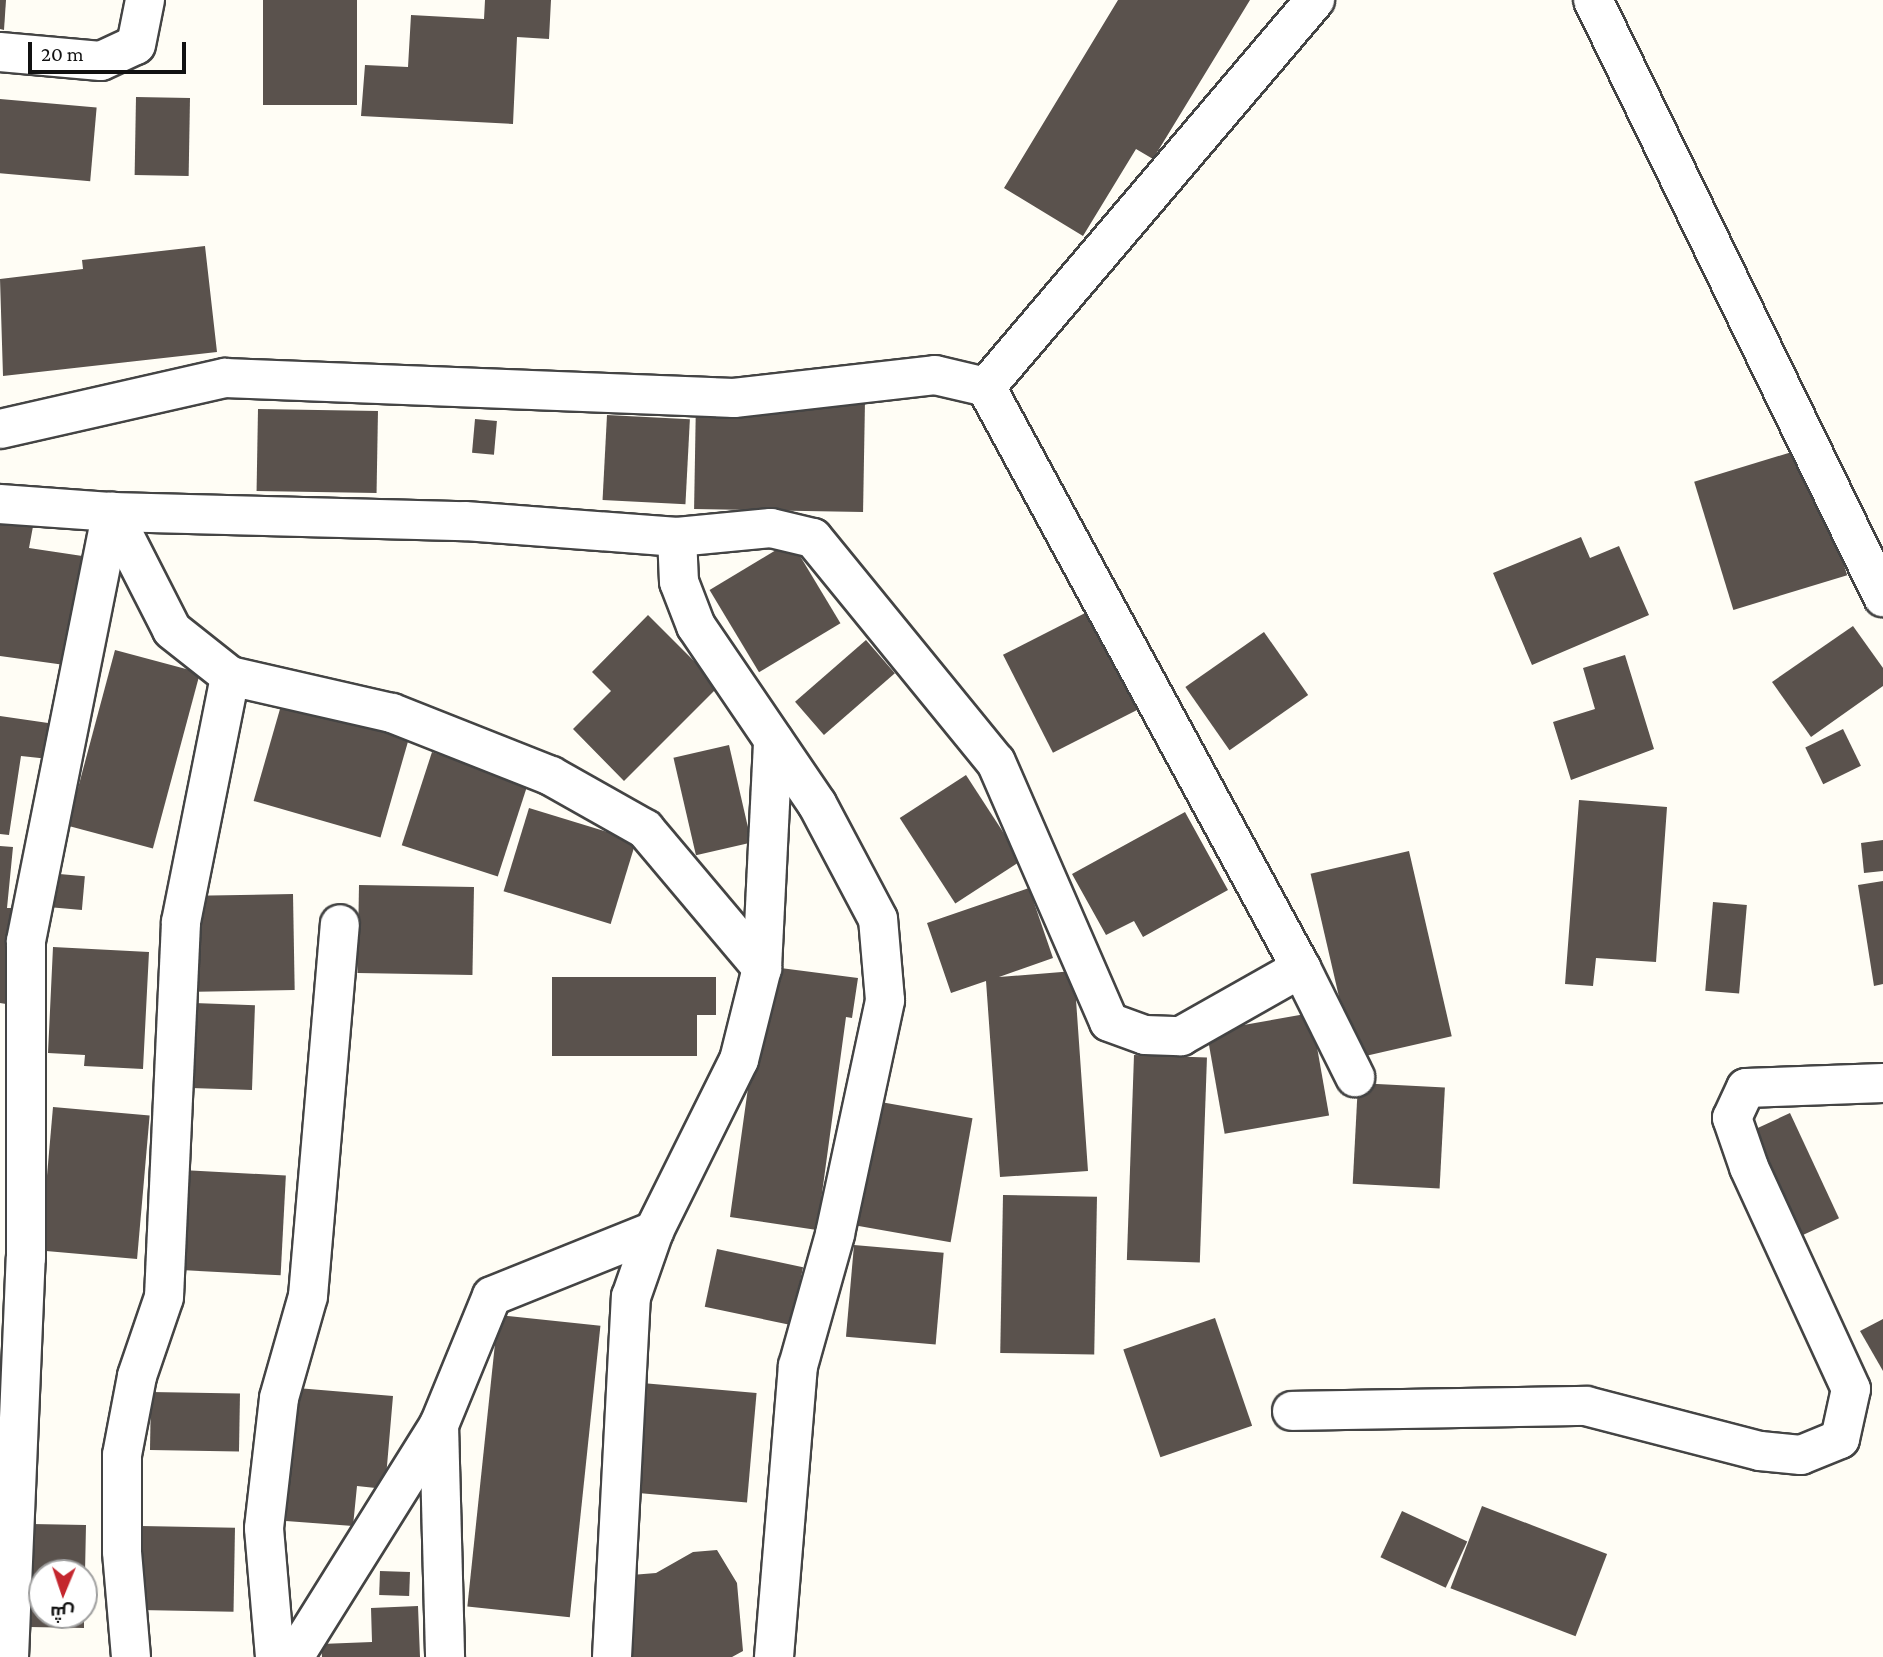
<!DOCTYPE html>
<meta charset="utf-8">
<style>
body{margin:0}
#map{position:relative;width:1883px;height:1657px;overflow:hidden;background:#fffdf5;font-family:"Crimson Pro",Cairo,serif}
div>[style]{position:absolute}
.building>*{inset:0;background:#5a524d;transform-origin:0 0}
.roads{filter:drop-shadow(2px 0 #444) drop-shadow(-2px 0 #444) drop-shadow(0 2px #444) drop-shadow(0 -2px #444)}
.street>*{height:38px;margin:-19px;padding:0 19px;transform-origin:19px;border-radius:19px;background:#fff}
span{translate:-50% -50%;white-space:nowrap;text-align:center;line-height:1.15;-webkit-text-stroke:7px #fff;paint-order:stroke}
.north{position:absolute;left:28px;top:1559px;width:70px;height:70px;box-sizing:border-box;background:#fff;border:2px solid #a0a0a0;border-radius:50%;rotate:182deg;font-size:19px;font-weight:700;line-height:28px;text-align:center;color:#111}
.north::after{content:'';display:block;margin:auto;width:24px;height:32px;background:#c4262e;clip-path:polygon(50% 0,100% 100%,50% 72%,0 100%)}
.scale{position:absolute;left:28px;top:42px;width:158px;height:32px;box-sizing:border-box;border:4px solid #111;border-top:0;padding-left:9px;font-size:21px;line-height:24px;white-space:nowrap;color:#111;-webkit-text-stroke:5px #fff;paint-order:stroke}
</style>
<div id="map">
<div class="building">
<i style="clip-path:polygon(0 0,6px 0,4px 30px,0 29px)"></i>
<i style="left:263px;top:0;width:94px;height:105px"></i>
<i style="clip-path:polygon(485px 0,551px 0,549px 39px,517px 37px,513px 124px,361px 116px,365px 65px,408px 67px,411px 15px,484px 19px)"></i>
<i style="clip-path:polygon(1118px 0,1250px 0,1153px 159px,1136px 149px,1083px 236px,1004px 188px)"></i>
<i style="left:136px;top:97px;width:54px;height:78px;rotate:1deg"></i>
<i style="left:0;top:99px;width:97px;height:74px;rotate:5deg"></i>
<i style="clip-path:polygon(205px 246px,217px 352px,3px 376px,0 279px,83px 269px,82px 260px)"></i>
<i style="left:696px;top:399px;width:169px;height:110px;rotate:1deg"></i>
<i style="left:258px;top:409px;width:120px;height:82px;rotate:1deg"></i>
<i style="left:607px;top:415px;width:83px;height:85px;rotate:3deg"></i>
<i style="left:475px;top:419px;width:22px;height:34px;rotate:5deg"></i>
<i style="left:1808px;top:447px;width:134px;height:119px;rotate:73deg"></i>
<i style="clip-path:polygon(0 516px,34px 521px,29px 548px,89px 557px,72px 666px,0 656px)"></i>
<i style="clip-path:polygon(1581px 537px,1590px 558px,1619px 546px,1649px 615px,1532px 665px,1493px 573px)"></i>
<i style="left:791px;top:541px;width:96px;height:95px;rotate:59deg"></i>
<i style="left:1093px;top:609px;width:110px;height:101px;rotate:63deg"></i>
<i style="clip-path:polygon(648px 615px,719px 686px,624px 781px,573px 729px,611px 691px,592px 672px)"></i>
<i style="clip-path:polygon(1853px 626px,1883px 668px,1883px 686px,1811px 737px,1772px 682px)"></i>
<i style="left:1264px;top:632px;width:77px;height:96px;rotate:55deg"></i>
<i style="left:866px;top:640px;width:44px;height:94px;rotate:49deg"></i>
<i style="left:115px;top:650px;width:88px;height:182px;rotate:15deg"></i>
<i style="clip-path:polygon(1625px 655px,1654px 749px,1571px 780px,1553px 722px,1595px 709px,1583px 668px)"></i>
<i style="left:282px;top:702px;width:132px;height:103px;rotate:16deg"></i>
<i style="clip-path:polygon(0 716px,55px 724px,49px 759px,21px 756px,9px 835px,0 834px)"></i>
<i style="left:1843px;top:729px;width:41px;height:42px;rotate:64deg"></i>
<i style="left:729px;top:745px;width:100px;height:57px;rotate:77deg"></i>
<i style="left:432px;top:752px;width:101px;height:98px;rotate:18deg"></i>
<i style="left:966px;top:775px;width:102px;height:79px;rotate:57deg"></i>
<i style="clip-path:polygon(1579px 800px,1667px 807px,1656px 962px,1596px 958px,1593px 986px,1565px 984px)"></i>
<i style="left:529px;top:808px;width:112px;height:87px;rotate:17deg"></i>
<i style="clip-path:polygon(1185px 812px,1228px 890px,1143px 937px,1134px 921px,1106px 935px,1072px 874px)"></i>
<i style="clip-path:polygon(1883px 840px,1883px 871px,1864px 873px,1861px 843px)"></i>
<i style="clip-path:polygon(0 846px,13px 847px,7px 908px,14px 908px,6px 1004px,0 1003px)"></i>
<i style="left:1409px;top:851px;width:190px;height:101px;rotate:77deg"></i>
<i style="left:48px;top:873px;width:37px;height:34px;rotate:5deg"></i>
<i style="clip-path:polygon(1883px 881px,1883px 984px,1874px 986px,1858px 885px)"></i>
<i style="left:359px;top:885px;width:115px;height:88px;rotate:1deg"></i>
<i style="clip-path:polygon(1029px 888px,1053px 958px,999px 977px,1074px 971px,1088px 1171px,1000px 1177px,986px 981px,951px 993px,927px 923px)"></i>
<i style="left:293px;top:894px;width:96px;height:98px;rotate:89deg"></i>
<i style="left:1713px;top:902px;width:34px;height:89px;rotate:5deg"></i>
<i style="clip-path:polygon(53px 947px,149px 952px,143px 1069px,84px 1066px,85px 1055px,48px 1053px)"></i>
<i style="clip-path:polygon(765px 966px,858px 978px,852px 1018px,846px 1017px,817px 1230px,730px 1217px)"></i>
<i style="clip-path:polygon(552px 977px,716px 977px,716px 1015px,697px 1015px,697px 1056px,552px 1056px)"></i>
<i style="left:194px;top:1003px;width:61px;height:85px;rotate:2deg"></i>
<i style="left:1311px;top:1013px;width:104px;height:106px;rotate:80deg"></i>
<i style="left:1134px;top:1055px;width:73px;height:205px;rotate:2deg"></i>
<i style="left:1358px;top:1083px;width:87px;height:101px;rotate:3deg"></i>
<i style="left:875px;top:1101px;width:99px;height:126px;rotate:10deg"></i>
<i style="left:53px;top:1107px;width:97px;height:144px;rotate:5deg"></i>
<i style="left:1790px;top:1113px;width:116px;height:41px;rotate:65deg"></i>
<i style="left:182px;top:1170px;width:104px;height:100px;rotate:3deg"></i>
<i style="left:1003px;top:1195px;width:94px;height:158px;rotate:1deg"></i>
<i style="left:854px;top:1245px;width:90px;height:92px;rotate:5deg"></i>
<i style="left:717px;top:1249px;width:88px;height:59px;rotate:12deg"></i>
<i style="left:498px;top:1315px;width:103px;height:293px;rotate:6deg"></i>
<i style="left:1215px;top:1318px;width:114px;height:97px;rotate:71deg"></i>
<i style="clip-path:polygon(1883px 1319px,1883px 1371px,1860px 1331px)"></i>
<i style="left:642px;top:1383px;width:115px;height:110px;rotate:5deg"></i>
<i style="clip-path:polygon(297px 1388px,393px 1396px,385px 1489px,357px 1486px,353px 1526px,286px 1521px)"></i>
<i style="left:151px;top:1392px;width:89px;height:58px;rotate:1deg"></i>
<i style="left:1482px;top:1506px;width:134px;height:88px;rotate:21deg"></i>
<i style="left:1402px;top:1511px;width:72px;height:51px;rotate:25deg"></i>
<i style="clip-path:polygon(32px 1524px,86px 1525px,85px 1573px,42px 1573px,42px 1615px,84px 1615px,84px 1628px,30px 1627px)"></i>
<i style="left:141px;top:1526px;width:94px;height:84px;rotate:1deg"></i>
<i style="clip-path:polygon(717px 1550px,737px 1583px,743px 1651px,732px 1657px,625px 1657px,619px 1576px,656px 1573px,693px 1552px)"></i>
<i style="left:380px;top:1571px;width:30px;height:24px;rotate:2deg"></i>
<i style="clip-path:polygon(418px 1606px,420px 1657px,322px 1657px,321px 1644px,372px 1642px,371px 1608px)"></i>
</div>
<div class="roads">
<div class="street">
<i style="left:1593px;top:0;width:664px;rotate:64.09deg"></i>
<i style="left:0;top:52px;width:101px;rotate:5.1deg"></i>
<i style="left:101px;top:61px;width:38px;rotate:-25deg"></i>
<i style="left:136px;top:45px;width:46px;rotate:-78.7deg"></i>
<i style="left:986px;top:387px;width:508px;rotate:-49.63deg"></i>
<i style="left:0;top:429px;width:231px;rotate:-12.8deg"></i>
<i style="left:225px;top:378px;width:509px;rotate:2.25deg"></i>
<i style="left:734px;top:398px;width:202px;rotate:-6.5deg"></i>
<i style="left:935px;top:375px;width:52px;rotate:13.2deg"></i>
<i style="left:986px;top:387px;width:661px;rotate:61.53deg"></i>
<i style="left:1301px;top:968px;width:122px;rotate:63.6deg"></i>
<i style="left:0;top:504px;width:112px;rotate:4.1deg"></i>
<i style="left:112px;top:512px;width:132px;rotate:63deg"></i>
<i style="left:172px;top:630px;width:74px;rotate:38.4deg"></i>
<i style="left:230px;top:676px;width:166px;rotate:12.9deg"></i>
<i style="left:392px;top:713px;width:171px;rotate:21.6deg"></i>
<i style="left:551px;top:776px;width:108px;rotate:29.4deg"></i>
<i style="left:645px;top:829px;width:182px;rotate:49.9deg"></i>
<i style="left:1292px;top:1411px;width:294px;rotate:-1deg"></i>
<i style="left:1586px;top:1406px;width:180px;rotate:14.5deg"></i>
<i style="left:1760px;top:1451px;width:41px;rotate:5.6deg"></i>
<i style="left:1801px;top:1455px;width:42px;rotate:-22.3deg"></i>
<i style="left:1840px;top:1439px;width:51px;rotate:-77.6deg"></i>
<i style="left:1851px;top:1389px;width:244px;rotate:-114.7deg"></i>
<i style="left:1749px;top:1167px;width:52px;rotate:-109.1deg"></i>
<i style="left:1732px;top:1118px;width:33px;rotate:-65deg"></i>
<i style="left:1746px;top:1088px;width:137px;rotate:-2.1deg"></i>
<i style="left:439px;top:1425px;width:232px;rotate:88.5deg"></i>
<i style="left:9px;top:1657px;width:399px;rotate:-87.6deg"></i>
<i style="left:26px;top:1258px;width:317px;rotate:-90deg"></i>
<i style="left:26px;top:941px;width:438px;rotate:-78.7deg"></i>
<i style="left:112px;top:512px;width:353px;rotate:1.5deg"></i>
<i style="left:465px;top:521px;width:213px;rotate:4.3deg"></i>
<i style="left:131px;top:1657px;width:106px;rotate:-94.9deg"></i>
<i style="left:122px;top:1551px;width:96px;rotate:-90deg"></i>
<i style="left:122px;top:1455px;width:80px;rotate:-79.2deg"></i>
<i style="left:137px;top:1376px;width:83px;rotate:-71.1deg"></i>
<i style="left:164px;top:1297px;width:375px;rotate:-87.4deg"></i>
<i style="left:181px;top:922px;width:251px;rotate:-78.7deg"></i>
<i style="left:275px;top:1657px;width:129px;rotate:-94.9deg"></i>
<i style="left:264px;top:1528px;width:131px;rotate:-83.4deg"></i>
<i style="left:279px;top:1398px;width:106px;rotate:-74.1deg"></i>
<i style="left:308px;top:1296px;width:373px;rotate:-85.1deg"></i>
<i style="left:294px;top:1657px;width:274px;rotate:-58deg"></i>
<i style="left:439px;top:1425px;width:139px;rotate:-67.7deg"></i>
<i style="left:492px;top:1296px;width:175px;rotate:-21.9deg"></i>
<i style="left:612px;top:1657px;width:361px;rotate:-87deg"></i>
<i style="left:631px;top:1297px;width:70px;rotate:-70.8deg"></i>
<i style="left:654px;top:1231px;width:191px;rotate:-63.6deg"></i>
<i style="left:739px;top:1060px;width:95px;rotate:-76deg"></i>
<i style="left:762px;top:968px;width:228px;rotate:-87.2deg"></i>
<i style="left:774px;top:1657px;width:292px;rotate:-85.3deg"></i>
<i style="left:798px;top:1366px;width:137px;rotate:-74.3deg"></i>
<i style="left:835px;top:1234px;width:239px;rotate:-77.9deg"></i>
<i style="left:885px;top:1000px;width:81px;rotate:-94.9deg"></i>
<i style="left:878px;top:919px;width:130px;rotate:-117.9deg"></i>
<i style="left:817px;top:804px;width:215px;rotate:-124.2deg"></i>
<i style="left:696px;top:626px;width:47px;rotate:-111.1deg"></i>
<i style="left:679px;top:582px;width:45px;rotate:-92.5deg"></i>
<i style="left:677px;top:537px;width:94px;rotate:-5.5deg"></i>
<i style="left:771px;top:528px;width:43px;rotate:13.4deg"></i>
<i style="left:813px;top:538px;width:289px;rotate:50.8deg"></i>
<i style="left:996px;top:762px;width:283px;rotate:66.5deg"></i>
<i style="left:1109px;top:1022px;width:38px;rotate:20deg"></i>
<i style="left:1145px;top:1035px;width:36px;rotate:2deg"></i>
<i style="left:1181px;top:1036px;width:138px;rotate:-29.5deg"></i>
</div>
</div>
<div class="north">ش</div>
<div class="scale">20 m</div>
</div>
